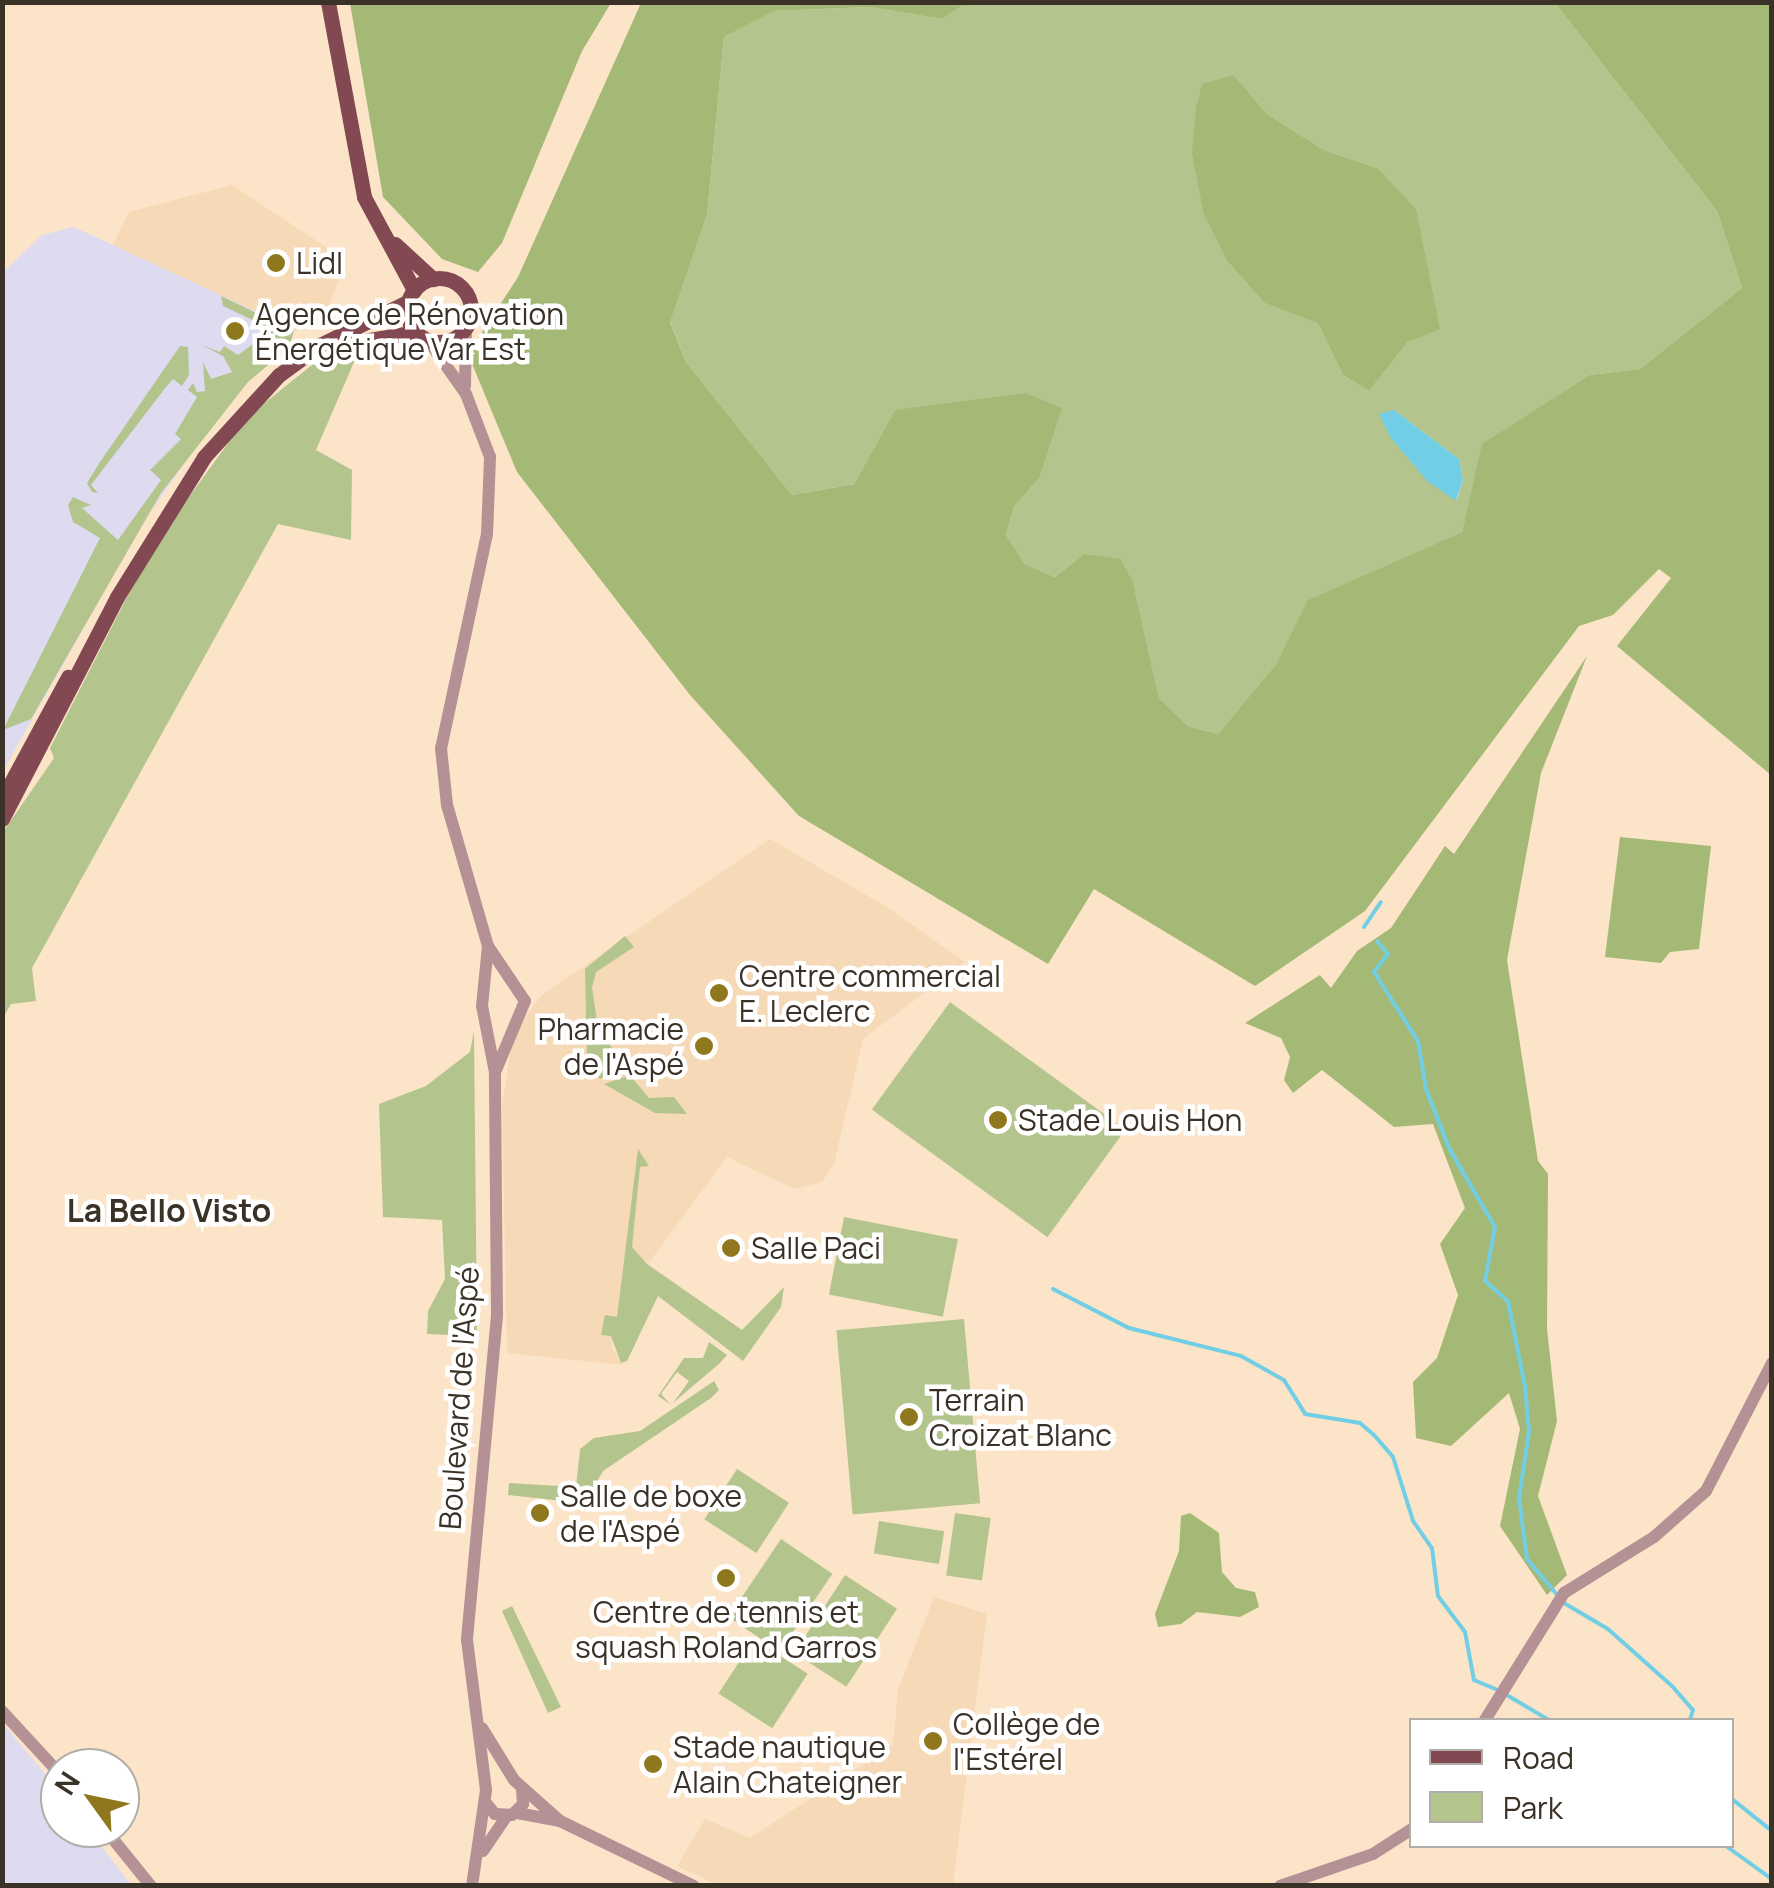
<!DOCTYPE html>
<meta charset="utf-8">
<style>
body{margin:0}
#map{position:relative;width:1774px;height:1888px;overflow:hidden;background:#fce4c8;font-family:Manrope,sans-serif}
div>[style]{position:absolute}
.built>*{inset:0;background:#f6d9b7}
.industrial>*{inset:0;background:#dedbf1}
.green>*{inset:0;background:#b3c58d;transform-origin:0 0}
.forest>*{inset:0;background:#a4b975}
.water>*{inset:0;background:#72cee5}
.stream>*{height:4px;margin:-2px;padding:0 2px;transform-origin:2px;border-radius:2px;background:#72cee5}
.minor>*{height:12px;margin:-6px;padding:0 6px;transform-origin:6px;border-radius:6px;background:#b49195}
.major>*{height:15px;margin:-7.5px;padding:0 7.5px;transform-origin:7.5px;border-radius:7.5px;background:#834952}
.major>.ring{margin:-7.5px;padding:0;box-sizing:content-box;background:none;border:15px solid #834952;border-radius:50%}
.dots>*{width:28px;height:28px;translate:-50% -50%;box-sizing:border-box;border:5px solid #fff;border-radius:50%}
span{translate:-50% -50%;white-space:nowrap;text-align:center;line-height:1.15;-webkit-text-stroke:9px #fff;paint-order:stroke}
.poi-label{font-size:30px;color:#3b3227}
.left{translate:0 -50%;text-align:left}
.right{translate:-100% -50%;text-align:right}
.street-label{font-size:30px;color:#3b3227}
.neighbourhood-label{font-size:32px;color:#3b3227;font-weight:700}
.frame{position:absolute;inset:0;border:5px solid #3b3227;pointer-events:none}
.legend{position:absolute;left:1409px;top:1718px;width:325px;height:130px;box-sizing:border-box;background:#fff;border:2px solid #b1ada9;margin:0;padding:12px 18px;list-style:none;font-size:30px;color:#3b3227}
.legend li{display:flex;align-items:center;gap:20px;height:50px}
.legend b{width:50px;border:2px solid #b1ada9}
.north{position:absolute;left:40px;top:1748px;width:100px;height:100px;box-sizing:border-box;background:#fff;border:2px solid #b1ada9;border-radius:50%;rotate:303deg;font-size:28px;font-weight:700;line-height:40px;text-align:center;color:#3b3227}
.north::after{content:'';display:block;margin:auto;width:35px;height:45px;background:#8e771c;clip-path:polygon(50% 0,100% 100%,50% 72%,0 100%)}
</style>
<div id="map">
<div class="built">
<i style="clip-path:polygon(232px 185px,346px 260px,328px 308px,296px 330px,113px 245px,129px 212px)"></i>
<i style="clip-path:polygon(770px 839px,887px 907px,965px 962px,863px 1039px,834px 1164px,822px 1182px,794px 1189px,727px 1157px,648px 1264px,632px 1248px,611px 1345px,623px 1365px,507px 1353px,502px 1107px,511px 1048px,523px 1020px,542px 995px)"></i>
<i style="clip-path:polygon(934px 1597px,987px 1614px,953px 1885px,718px 1885px,677px 1866px,705px 1819px,750px 1838px,893px 1745px,898px 1690px)"></i>
</div>
<div class="industrial">
<i style="clip-path:polygon(74px 227px,296px 330px,250px 370px,144px 521px,3px 771px,3px 272px,42px 235px)"></i>
<i style="clip-path:polygon(3px 1724px,60px 1791px,60px 1828px,88px 1828px,131px 1885px,3px 1885px)"></i>
</div>
<div class="green">
<i style="clip-path:polygon(evenodd,965px 2px,1555px 3px,1717px 211px,1742px 288px,1640px 369px,1589px 375px,1483px 444px,1462px 532px,1309px 600px,1276px 664px,1218px 734px,1188px 726px,1159px 698px,1133px 582px,1084px 554px,1055px 577px,1025px 564px,1006px 535px,1014px 507px,1039px 478px,895px 410px,854px 484px,792px 495px,686px 362px,670px 321px,707px 215px,724px 37px,773px 11px,869px 7px,942px 19px,965px 2px,1234px 75px,1267px 114px,1324px 150px,1377px 168px,1408px 342px,1369px 391px,1343px 375px,1318px 324px,1264px 303px,1228px 262px,1234px 75px,965px 2px,1394px 410px,1459px 459px,1463px 480px,1457px 500px,1394px 410px)"></i>
<i style="clip-path:polygon(221px 296px,294px 331px,289px 347px,248px 382px,161px 493px,31px 719px,3px 730px,100px 538px,73px 522px,68px 505px,73px 497px,91px 505px,82px 508px,118px 540px,161px 480px,150px 470px,181px 439px,175px 434px,197px 397px,188px 390px,193px 383px,197px 392px,205px 391px,203px 362px,211px 379px,232px 372px,223px 356px,202px 345px,220px 352px,224px 346px,238px 355px,260px 339px,265px 326px,223px 306px)"></i>
<i style="clip-path:polygon(180px 346px,188px 347px,189px 375px,182px 386px,173px 379px,166px 387px,91px 485px,98px 493px,92px 492px,87px 483px,100px 462px)"></i>
<i style="clip-path:polygon(357px 355px,316px 450px,352px 470px,351px 540px,278px 524px,32px 968px,36px 1001px,11px 1004px,3px 1018px,3px 832px,54px 758px,50px 748px,126px 599px,170px 523px,247px 417px,317px 361px)"></i>
<i style="clip-path:polygon(625px 936px,634px 947px,596px 972px,592px 988px,598px 1027px,625px 1067px,600px 1079px,587px 1063px,585px 969px)"></i>
<i style="left:950px;top:1002px;width:217px;height:133px;rotate:36deg"></i>
<i style="clip-path:polygon(474px 1031px,477px 1336px,427px 1334px,428px 1311px,445px 1279px,442px 1220px,383px 1217px,379px 1104px,426px 1086px,470px 1052px)"></i>
<i style="clip-path:polygon(630px 1075px,649px 1098px,674px 1097px,687px 1114px,655px 1113px,604px 1084px)"></i>
<i style="clip-path:polygon(638px 1149px,649px 1166px,640px 1167px,632px 1247px,647px 1264px,742px 1330px,784px 1287px,781px 1307px,743px 1361px,658px 1296px,627px 1361px,621px 1363px,611px 1336px,601px 1335px,605px 1315px,617px 1317px)"></i>
<i style="left:844px;top:1217px;width:116px;height:79px;rotate:11deg"></i>
<i style="left:964px;top:1319px;width:185px;height:128px;rotate:85deg"></i>
<i style="clip-path:polygon(709px 1342px,727px 1355px,720px 1363px,673px 1403px,689px 1381px,677px 1372px,661px 1394px,670px 1404px,658px 1396px,684px 1358px,703px 1358px)"></i>
<i style="clip-path:polygon(714px 1381px,719px 1390px,711px 1398px,603px 1471px,592px 1490px,576px 1488px,572px 1502px,508px 1495px,509px 1483px,576px 1487px,580px 1449px,594px 1438px,640px 1431px)"></i>
<i style="left:737px;top:1469px;width:62px;height:60px;rotate:33deg"></i>
<i style="left:955px;top:1513px;width:36px;height:63px;rotate:8deg"></i>
<i style="left:879px;top:1521px;width:66px;height:33px;rotate:9deg"></i>
<i style="left:781px;top:1539px;width:62px;height:94px;rotate:34deg"></i>
<i style="left:845px;top:1575px;width:62px;height:93px;rotate:33deg"></i>
<i style="clip-path:polygon(512px 1606px,561px 1707px,548px 1713px,502px 1611px)"></i>
<i style="left:754px;top:1639px;width:64px;height:65px;rotate:33deg"></i>
</div>
<div class="forest">
<i style="clip-path:polygon(350px 3px,611px 3px,582px 51px,502px 243px,478px 272px,442px 259px,383px 197px)"></i>
<i style="clip-path:polygon(641px 3px,965px 3px,942px 19px,869px 7px,774px 11px,724px 37px,707px 215px,670px 322px,686px 362px,792px 495px,854px 484px,895px 410px,1025px 393px,1062px 408px,1039px 478px,1014px 507px,1006px 535px,1025px 564px,1055px 577px,1084px 554px,1120px 559px,1133px 582px,1159px 698px,1188px 726px,1218px 734px,1276px 664px,1308px 600px,1462px 532px,1482px 444px,1589px 375px,1640px 369px,1742px 288px,1717px 211px,1555px 3px,1771px 3px,1771px 775px,1617px 646px,1671px 578px,1659px 569px,1613px 615px,1579px 626px,1365px 911px,1255px 986px,1094px 889px,1048px 964px,799px 816px,690px 695px,517px 472px,468px 354px,518px 277px)"></i>
<i style="clip-path:polygon(1234px 75px,1267px 114px,1324px 150px,1377px 168px,1416px 209px,1440px 329px,1408px 342px,1369px 391px,1343px 375px,1318px 324px,1264px 303px,1228px 262px,1204px 215px,1192px 153px,1196px 108px,1202px 84px)"></i>
<i style="clip-path:polygon(1587px 656px,1541px 773px,1507px 960px,1538px 1161px,1548px 1174px,1547px 1329px,1557px 1421px,1538px 1496px,1567px 1575px,1547px 1595px,1500px 1526px,1520px 1429px,1509px 1393px,1451px 1446px,1416px 1438px,1413px 1382px,1437px 1358px,1458px 1295px,1440px 1244px,1465px 1208px,1433px 1124px,1394px 1127px,1322px 1070px,1293px 1093px,1284px 1080px,1290px 1057px,1281px 1038px,1245px 1023px,1320px 975px,1331px 988px,1357px 951px,1391px 928px,1445px 846px,1454px 854px)"></i>
<i style="clip-path:polygon(1620px 837px,1711px 846px,1699px 949px,1670px 952px,1661px 963px,1605px 957px)"></i>
<i style="clip-path:polygon(1190px 1513px,1219px 1533px,1222px 1572px,1236px 1588px,1255px 1592px,1259px 1607px,1240px 1617px,1197px 1612px,1181px 1624px,1158px 1627px,1155px 1614px,1179px 1551px,1181px 1516px)"></i>
</div>
<div class="water">
<i style="clip-path:polygon(1394px 410px,1459px 459px,1463px 480px,1456px 501px,1427px 481px,1391px 438px,1379px 414px)"></i>
</div>
<div class="stream">
<i style="left:1364px;top:927px;width:30px;rotate:-56deg"></i>
<i style="left:1377px;top:941px;width:17px;rotate:50deg"></i>
<i style="left:1388px;top:954px;width:23px;rotate:128deg"></i>
<i style="left:1374px;top:972px;width:82px;rotate:57.5deg"></i>
<i style="left:1418px;top:1041px;width:49px;rotate:80.5deg"></i>
<i style="left:1426px;top:1089px;width:63px;rotate:68.7deg"></i>
<i style="left:1449px;top:1148px;width:91px;rotate:59.8deg"></i>
<i style="left:1495px;top:1227px;width:55px;rotate:100.5deg"></i>
<i style="left:1485px;top:1281px;width:30px;rotate:41deg"></i>
<i style="left:1508px;top:1301px;width:88px;rotate:78.8deg"></i>
<i style="left:1525px;top:1387px;width:45px;rotate:84.9deg"></i>
<i style="left:1529px;top:1432px;width:67px;rotate:98.6deg"></i>
<i style="left:1519px;top:1498px;width:62px;rotate:82.5deg"></i>
<i style="left:1527px;top:1559px;width:48px;rotate:50deg"></i>
<i style="left:1053px;top:1289px;width:85px;rotate:27.2deg"></i>
<i style="left:1129px;top:1328px;width:115px;rotate:14deg"></i>
<i style="left:1241px;top:1356px;width:49px;rotate:29.2deg"></i>
<i style="left:1284px;top:1380px;width:40px;rotate:58deg"></i>
<i style="left:1305px;top:1414px;width:56px;rotate:9.3deg"></i>
<i style="left:1360px;top:1423px;width:18px;rotate:41deg"></i>
<i style="left:1374px;top:1435px;width:29px;rotate:49deg"></i>
<i style="left:1393px;top:1457px;width:67px;rotate:72.6deg"></i>
<i style="left:1413px;top:1521px;width:33px;rotate:55deg"></i>
<i style="left:1432px;top:1548px;width:48px;rotate:82.9deg"></i>
<i style="left:1438px;top:1596px;width:45px;rotate:53.1deg"></i>
<i style="left:1465px;top:1632px;width:49px;rotate:79.4deg"></i>
<i style="left:1474px;top:1680px;width:25px;rotate:23deg"></i>
<i style="left:1564px;top:1603px;width:51px;rotate:30.6deg"></i>
<i style="left:1608px;top:1629px;width:86px;rotate:41.7deg"></i>
<i style="left:1672px;top:1686px;width:32px;rotate:49deg"></i>
<i style="left:1693px;top:1710px;width:10px;rotate:107deg"></i>
<i style="left:1505px;top:1694px;width:51px;rotate:30.6deg"></i>
<i style="left:1732px;top:1799px;width:51px;rotate:38.7deg"></i>
<i style="left:1726px;top:1846px;width:57px;rotate:35.7deg"></i>
</div>
<div class="minor">
<i style="left:428px;top:340px;width:66px;rotate:54.9deg"></i>
<i style="left:466px;top:394px;width:67px;rotate:69.1deg"></i>
<i style="left:490px;top:457px;width:77px;rotate:92.2deg"></i>
<i style="left:487px;top:534px;width:219px;rotate:102.1deg"></i>
<i style="left:441px;top:748px;width:57px;rotate:84deg"></i>
<i style="left:447px;top:805px;width:147px;rotate:73.8deg"></i>
<i style="left:488px;top:946px;width:66px;rotate:56.1deg"></i>
<i style="left:525px;top:1001px;width:75px;rotate:112.8deg"></i>
<i style="left:465px;top:386px;width:59px;rotate:-89deg"></i>
<i style="left:2px;top:1711px;width:86px;rotate:47.4deg"></i>
<i style="left:1485px;top:1720px;width:150px;rotate:-58.1deg"></i>
<i style="left:1564px;top:1593px;width:106px;rotate:-31.9deg"></i>
<i style="left:1654px;top:1537px;width:69px;rotate:-41.5deg"></i>
<i style="left:1706px;top:1491px;width:144px;rotate:-62.7deg"></i>
<i style="left:482px;top:1728px;width:61px;rotate:58.4deg"></i>
<i style="left:514px;top:1780px;width:62px;rotate:41.7deg"></i>
<i style="left:486px;top:1803px;width:14px;rotate:51deg"></i>
<i style="left:495px;top:1814px;width:17px;rotate:3deg"></i>
<i style="left:512px;top:1815px;width:16px;rotate:-45deg"></i>
<i style="left:523px;top:1804px;width:16px;rotate:-94deg"></i>
<i style="left:517px;top:1813px;width:44px;rotate:10.5deg"></i>
<i style="left:560px;top:1821px;width:149px;rotate:25.9deg"></i>
<i style="left:104px;top:1828px;width:75px;rotate:51deg"></i>
<i style="left:483px;top:1851px;width:41px;rotate:-55.9deg"></i>
<i style="left:472px;top:1886px;width:97px;rotate:-81.7deg"></i>
<i style="left:486px;top:1790px;width:152px;rotate:-97.2deg"></i>
<i style="left:467px;top:1639px;width:325px;rotate:-84.7deg"></i>
<i style="left:497px;top:1315px;width:243px;rotate:-90.5deg"></i>
<i style="left:495px;top:1072px;width:67px;rotate:-101.1deg"></i>
<i style="left:482px;top:1006px;width:60px;rotate:-84.3deg"></i>
<i style="left:1280px;top:1886px;width:98px;rotate:-19deg"></i>
<i style="left:1373px;top:1854px;width:46px;rotate:-32.7deg"></i>
</div>
<div class="major">
<i style="left:328px;top:2px;width:198px;rotate:79.5deg"></i>
<i style="left:364px;top:197px;width:106px;rotate:61.7deg"></i>
<i style="left:395px;top:244px;width:52px;rotate:42.6deg"></i>
<i class="ring" style="left:407px;top:278px;width:49px;height:49px"></i>
<i style="left:335px;top:346px;width:81px;rotate:-9.9deg"></i>
<i style="left:2px;top:799px;width:139px;rotate:-61.6deg"></i>
<i style="left:2px;top:819px;width:250px;rotate:-62.6deg"></i>
<i style="left:117px;top:597px;width:165px;rotate:-58.1deg"></i>
<i style="left:204px;top:457px;width:111px;rotate:-47.6deg"></i>
<i style="left:279px;top:375px;width:51px;rotate:-36.2deg"></i>
<i style="left:320px;top:345px;width:99px;rotate:-26.3deg"></i>
</div>
<div class="dots">
<i style="left:276px;top:263px;background:#8e771c"></i>
<i style="left:235px;top:331px;background:#8e771c"></i>
<i style="left:719px;top:993px;background:#8e771c"></i>
<i style="left:704px;top:1046px;background:#8e771c"></i>
<i style="left:998px;top:1120px;background:#8e771c"></i>
<i style="left:731px;top:1248px;background:#8e771c"></i>
<i style="left:909px;top:1417px;background:#8e771c"></i>
<i style="left:540px;top:1513px;background:#8e771c"></i>
<i style="left:726px;top:1578px;background:#8e771c"></i>
<i style="left:933px;top:1741px;background:#8e771c"></i>
<i style="left:653px;top:1764px;background:#8e771c"></i>
</div>
<div class="poi-label">
<span class="left" style="left:296px;top:263px">Lidl</span>
<span class="left" style="left:255px;top:331px">Agence de Rénovation<br>Énergétique Var Est</span>
<span class="left" style="left:739px;top:993px">Centre commercial<br>E. Leclerc</span>
<span class="right" style="left:684px;top:1046px">Pharmacie<br>de l'Aspé</span>
<span class="left" style="left:1018px;top:1120px">Stade Louis Hon</span>
<span class="left" style="left:751px;top:1248px">Salle Paci</span>
<span class="left" style="left:929px;top:1417px">Terrain<br>Croizat Blanc</span>
<span class="left" style="left:560px;top:1513px">Salle de boxe<br>de l'Aspé</span>
<span style="left:726px;top:1629px">Centre de tennis et<br>squash Roland Garros</span>
<span class="left" style="left:953px;top:1741px">Collège de<br>l'Estérel</span>
<span class="left" style="left:673px;top:1764px">Stade nautique<br>Alain Chateigner</span>
</div>
<div class="street-label">
<span style="left:459px;top:1398px;rotate:-86deg">Boulevard de l'Aspé</span>
</div>
<div class="neighbourhood-label">
<span style="left:169px;top:1210px">La Bello Visto</span>
</div>
<div class="frame"></div>
<ul class="legend">
<li><b style="height:12px;background:#834952"></b>Road</li>
<li><b style="height:28px;background:#b3c58d"></b>Park</li>
</ul>
<div class="north">N</div>
</div>
